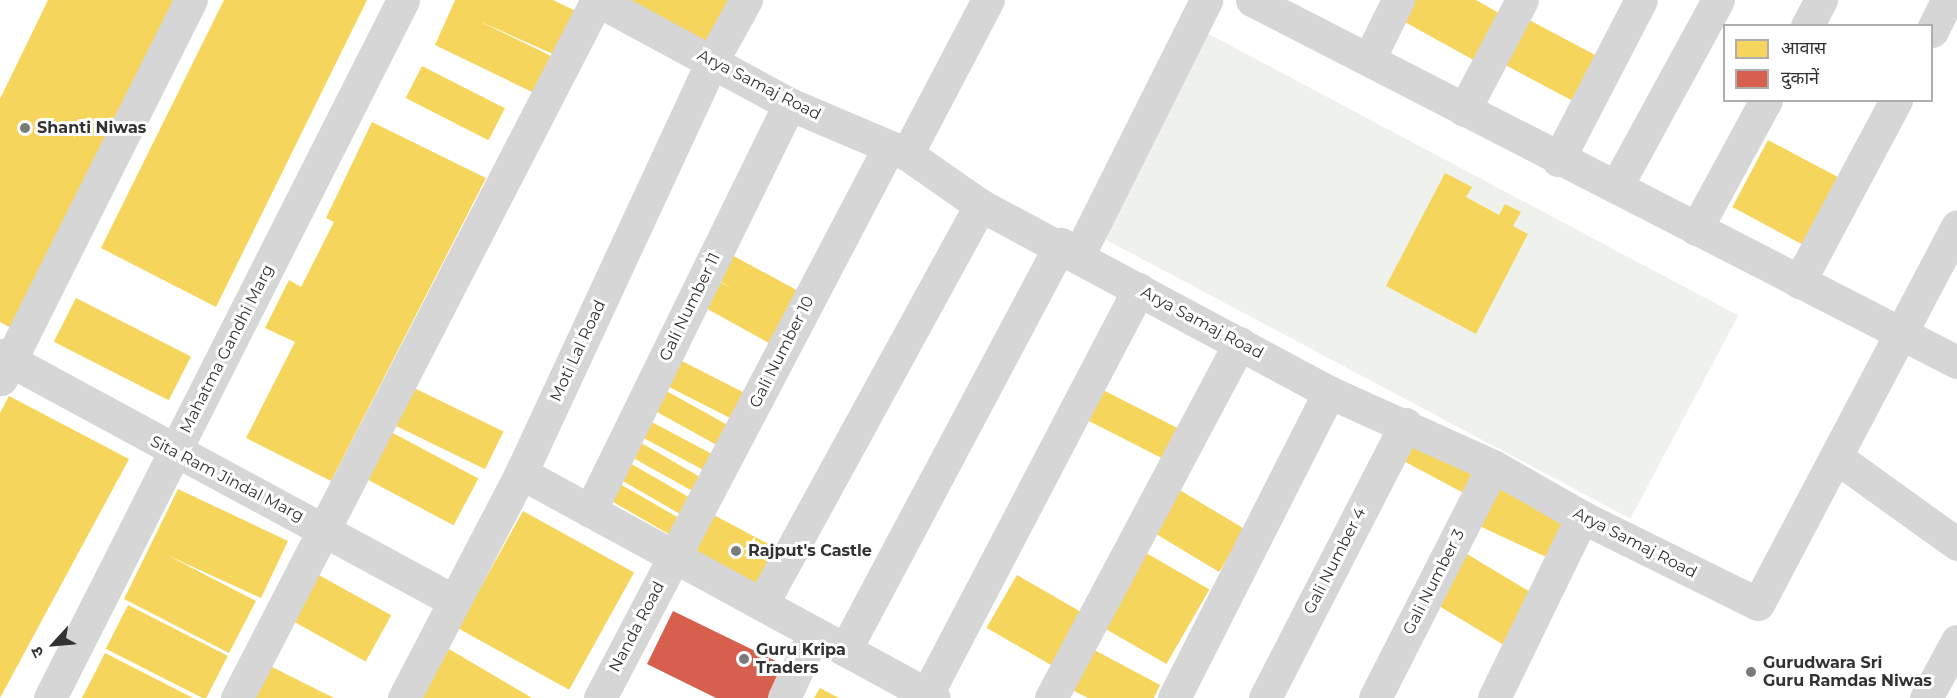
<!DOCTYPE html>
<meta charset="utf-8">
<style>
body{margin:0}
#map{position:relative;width:1957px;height:698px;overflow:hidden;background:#fff;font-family:Montserrat,"Noto Sans Devanagari",sans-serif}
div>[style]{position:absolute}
.green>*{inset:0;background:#eff2ec;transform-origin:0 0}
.homes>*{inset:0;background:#f6d55c;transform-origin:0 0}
.shops>*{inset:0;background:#d6604d}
.minor>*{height:33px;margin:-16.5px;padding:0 16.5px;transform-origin:16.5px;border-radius:16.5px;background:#d6d6d6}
.dots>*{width:16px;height:16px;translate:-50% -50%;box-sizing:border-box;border:3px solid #fff;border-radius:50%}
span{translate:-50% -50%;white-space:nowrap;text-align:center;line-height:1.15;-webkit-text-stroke:6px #fff;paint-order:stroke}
.street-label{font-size:16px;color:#323232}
.poi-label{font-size:16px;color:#323232;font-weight:700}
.left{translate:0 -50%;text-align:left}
.legend{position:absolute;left:1723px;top:24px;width:210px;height:78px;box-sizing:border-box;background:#fff;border:2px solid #adadad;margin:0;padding:8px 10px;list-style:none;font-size:18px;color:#323232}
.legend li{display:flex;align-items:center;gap:12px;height:30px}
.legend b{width:30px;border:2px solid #adadad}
.north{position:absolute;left:24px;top:614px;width:60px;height:60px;-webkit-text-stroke:4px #fff;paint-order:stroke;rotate:244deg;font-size:16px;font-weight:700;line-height:24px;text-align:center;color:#323232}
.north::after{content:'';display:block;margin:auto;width:21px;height:27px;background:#323232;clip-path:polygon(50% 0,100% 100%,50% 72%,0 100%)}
</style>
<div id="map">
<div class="green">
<i style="left:1205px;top:32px;width:604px;height:230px;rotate:28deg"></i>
</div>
<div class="homes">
<i style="clip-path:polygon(48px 0,180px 0,15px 330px,0 322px,0 99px)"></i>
<i style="clip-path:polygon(224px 0,367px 0,216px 307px,101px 248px)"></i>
<i style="clip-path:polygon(455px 0,553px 0,580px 13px,555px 55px,477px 20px,551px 56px,534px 93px,435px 45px)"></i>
<i style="clip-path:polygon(616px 0,730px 0,705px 47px)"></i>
<i style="clip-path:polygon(1412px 0,1476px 0,1504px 16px,1479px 63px,1401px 20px)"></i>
<i style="left:1520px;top:15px;width:92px;height:51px;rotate:28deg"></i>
<i style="left:422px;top:66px;width:93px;height:36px;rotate:27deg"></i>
<i style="clip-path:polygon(372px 122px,486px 178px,331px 481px,246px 438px,295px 342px,265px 328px,289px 280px,301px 287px,334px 222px,326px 218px)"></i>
<i style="left:1768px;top:140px;width:80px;height:76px;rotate:28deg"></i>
<i style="clip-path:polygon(1445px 173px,1472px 187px,1466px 197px,1499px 215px,1505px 204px,1521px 212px,1513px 226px,1528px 234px,1476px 334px,1386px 286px)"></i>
<i style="clip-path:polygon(730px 254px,802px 293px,776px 347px,704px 307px,717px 281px,732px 288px,717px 280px)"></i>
<i style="left:76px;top:298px;width:129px;height:49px;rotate:27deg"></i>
<i style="left:676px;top:358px;width:82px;height:29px;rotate:27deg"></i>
<i style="left:410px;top:386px;width:104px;height:42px;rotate:26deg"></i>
<i style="left:661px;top:388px;width:84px;height:23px;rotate:29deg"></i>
<i style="left:1103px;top:390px;width:83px;height:34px;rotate:27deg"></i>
<i style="clip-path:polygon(9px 396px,129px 459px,0 698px,0 413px)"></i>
<i style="left:648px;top:420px;width:81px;height:18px;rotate:28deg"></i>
<i style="left:391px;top:432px;width:99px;height:53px;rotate:28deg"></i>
<i style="left:1406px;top:434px;width:80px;height:25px;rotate:28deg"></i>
<i style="clip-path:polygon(638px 441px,707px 481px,698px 494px,626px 454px)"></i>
<i style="left:628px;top:462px;width:81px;height:19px;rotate:30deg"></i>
<i style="left:1493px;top:476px;width:89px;height:51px;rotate:25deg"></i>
<i style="left:620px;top:484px;width:78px;height:19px;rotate:30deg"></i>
<i style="left:1173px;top:486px;width:84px;height:50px;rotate:31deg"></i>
<i style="clip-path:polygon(178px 489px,288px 541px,261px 598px,167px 555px,256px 601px,229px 653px,124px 599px)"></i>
<i style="left:523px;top:511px;width:127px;height:134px;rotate:29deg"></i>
<i style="left:712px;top:514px;width:78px;height:43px;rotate:28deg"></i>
<i style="left:1141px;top:550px;width:79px;height:86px;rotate:30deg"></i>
<i style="left:1462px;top:551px;width:90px;height:59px;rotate:31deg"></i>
<i style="left:317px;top:574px;width:85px;height:53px;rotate:29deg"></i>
<i style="left:1017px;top:575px;width:85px;height:61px;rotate:30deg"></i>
<i style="left:128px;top:605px;width:112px;height:49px;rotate:27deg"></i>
<i style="clip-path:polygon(1085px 645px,1160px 685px,1154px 698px,1088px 698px,1064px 686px)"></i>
<i style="clip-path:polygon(449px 649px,532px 698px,421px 698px)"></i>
<i style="clip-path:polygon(105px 653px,193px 698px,82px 698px)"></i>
<i style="clip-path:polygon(262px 662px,334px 698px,244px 698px)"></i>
<i style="clip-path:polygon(820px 688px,839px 698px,814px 698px)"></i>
</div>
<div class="shops">
<i style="clip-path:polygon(673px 611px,786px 666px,771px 698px,716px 698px,647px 664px)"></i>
</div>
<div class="minor">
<i style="left:597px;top:0;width:218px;rotate:28.4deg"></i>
<i style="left:789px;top:104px;width:128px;rotate:23deg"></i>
<i style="left:907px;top:154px;width:89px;rotate:34.9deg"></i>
<i style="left:980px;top:205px;width:396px;rotate:28.2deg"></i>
<i style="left:1329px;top:392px;width:180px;rotate:24.3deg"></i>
<i style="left:1493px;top:466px;width:103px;rotate:29.8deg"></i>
<i style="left:1582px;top:517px;width:196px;rotate:26.3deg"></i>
<i style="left:1758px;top:604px;width:427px;rotate:-62.2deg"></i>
<i style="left:1252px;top:0;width:793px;rotate:27.18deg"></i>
<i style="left:1807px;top:26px;width:30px;rotate:-62deg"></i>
<i style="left:1932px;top:31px;width:34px;rotate:-64deg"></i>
<i style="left:1370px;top:57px;width:64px;rotate:-63.8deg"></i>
<i style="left:1464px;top:110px;width:124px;rotate:-62.2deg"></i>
<i style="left:907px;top:154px;width:174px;rotate:-62.3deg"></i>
<i style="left:1558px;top:160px;width:180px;rotate:-62.6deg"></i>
<i style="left:1616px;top:187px;width:213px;rotate:-61.4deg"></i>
<i style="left:1696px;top:229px;width:147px;rotate:-61.5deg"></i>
<i style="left:1079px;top:254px;width:284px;rotate:-63.4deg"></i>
<i style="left:1799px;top:282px;width:206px;rotate:-61.9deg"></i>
<i style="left:0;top:355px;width:516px;rotate:28.45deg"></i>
<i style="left:1px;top:379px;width:424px;rotate:-63.4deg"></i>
<i style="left:1836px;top:457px;width:149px;rotate:35.7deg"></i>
<i style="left:521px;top:473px;width:470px;rotate:28.6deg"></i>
<i style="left:590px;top:511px;width:453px;rotate:-63.9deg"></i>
<i style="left:762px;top:604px;width:455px;rotate:-61.3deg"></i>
<i style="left:845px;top:650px;width:460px;rotate:-62deg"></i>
<i style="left:927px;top:694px;width:457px;rotate:-62.4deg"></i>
<i style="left:50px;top:698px;width:782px;rotate:-63.17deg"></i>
<i style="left:237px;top:698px;width:785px;rotate:-62.72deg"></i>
<i style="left:404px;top:698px;width:254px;rotate:-62.5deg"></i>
<i style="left:521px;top:473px;width:454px;rotate:-65.1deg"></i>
<i style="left:712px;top:61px;width:70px;rotate:-60.9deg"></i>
<i style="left:600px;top:698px;width:622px;rotate:-62.32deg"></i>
<i style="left:784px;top:698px;width:72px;rotate:-65.2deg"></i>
<i style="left:1051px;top:698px;width:402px;rotate:-62deg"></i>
<i style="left:1174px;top:698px;width:343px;rotate:-63.1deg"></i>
<i style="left:1265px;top:698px;width:308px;rotate:-62.8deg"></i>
<i style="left:1375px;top:698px;width:260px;rotate:-63deg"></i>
<i style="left:1494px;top:698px;width:201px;rotate:-64.1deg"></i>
<i style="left:1926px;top:698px;width:65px;rotate:-61.5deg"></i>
</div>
<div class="dots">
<i style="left:25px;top:128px;background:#7a7a7a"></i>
<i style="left:736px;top:551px;background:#7a7a7a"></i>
<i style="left:744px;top:659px;background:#7a7a7a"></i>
<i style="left:1751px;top:672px;background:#7a7a7a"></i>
</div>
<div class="street-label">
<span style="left:759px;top:85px;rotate:27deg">Arya Samaj Road</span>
<span style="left:690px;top:307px;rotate:-64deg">Gali Number 11</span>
<span style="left:1202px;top:323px;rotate:28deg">Arya Samaj Road</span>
<span style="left:227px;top:349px;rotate:-63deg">Mahatma Gandhi Marg</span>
<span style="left:578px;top:351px;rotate:-65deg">Moti Lal Road</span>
<span style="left:782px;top:352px;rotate:-63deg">Gali Number 10</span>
<span style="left:227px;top:479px;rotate:27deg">Sita Ram Jindal Marg</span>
<span style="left:1635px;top:543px;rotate:27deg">Arya Samaj Road</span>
<span style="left:1335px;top:561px;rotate:-63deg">Gali Number 4</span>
<span style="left:1434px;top:582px;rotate:-63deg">Gali Number 3</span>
<span style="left:637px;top:627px;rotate:-62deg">Nanda Road</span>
</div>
<div class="poi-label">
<span class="left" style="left:37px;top:128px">Shanti Niwas</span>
<span class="left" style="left:748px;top:551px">Rajput's Castle</span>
<span class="left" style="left:756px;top:659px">Guru Kripa<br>Traders</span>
<span class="left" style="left:1763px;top:672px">Gurudwara Sri<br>Guru Ramdas Niwas</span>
</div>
<ul class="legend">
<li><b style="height:16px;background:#f6d55c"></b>आवास</li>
<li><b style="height:16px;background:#d6604d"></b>दुकानें</li>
</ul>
<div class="north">उ</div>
</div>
